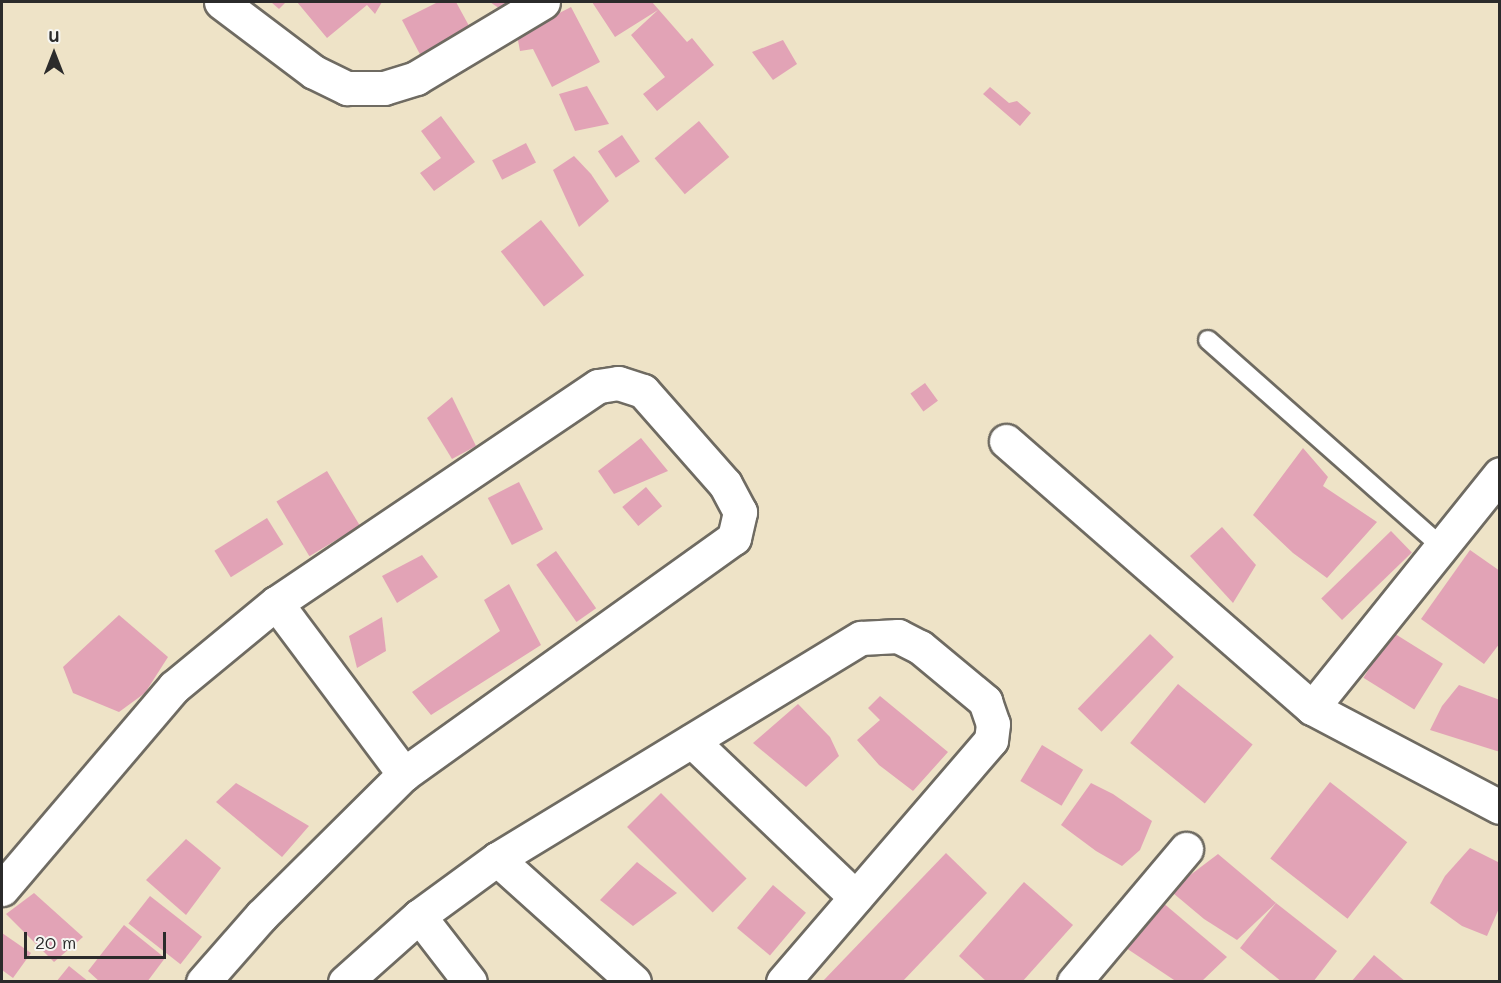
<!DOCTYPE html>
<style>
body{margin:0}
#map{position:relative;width:1501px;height:983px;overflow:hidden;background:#eee3c7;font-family:Mali,sans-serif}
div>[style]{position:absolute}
.building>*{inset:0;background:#e2a3b6;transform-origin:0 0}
.roads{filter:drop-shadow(2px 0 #6f6b62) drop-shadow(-2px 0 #6f6b62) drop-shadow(0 2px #6f6b62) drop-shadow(0 -2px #6f6b62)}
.lane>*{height:18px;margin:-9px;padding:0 9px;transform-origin:9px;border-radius:9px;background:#fff}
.street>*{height:33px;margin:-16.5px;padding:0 16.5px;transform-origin:16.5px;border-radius:16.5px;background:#fff}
span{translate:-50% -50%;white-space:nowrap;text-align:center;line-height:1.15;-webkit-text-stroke:5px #f6f6f2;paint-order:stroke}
.frame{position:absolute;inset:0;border:3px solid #2b2b2b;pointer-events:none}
.north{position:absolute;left:24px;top:24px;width:60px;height:60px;-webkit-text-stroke:4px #f6f6f2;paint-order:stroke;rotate:0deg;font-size:16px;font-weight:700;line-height:24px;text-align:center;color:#2b2b2b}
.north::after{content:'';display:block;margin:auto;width:21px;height:27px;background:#2b2b2b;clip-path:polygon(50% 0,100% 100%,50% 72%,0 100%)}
.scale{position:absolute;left:24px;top:932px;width:142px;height:27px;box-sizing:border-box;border:3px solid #2b2b2b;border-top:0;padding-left:8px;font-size:18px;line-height:21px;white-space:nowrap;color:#2b2b2b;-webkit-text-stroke:4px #f6f6f2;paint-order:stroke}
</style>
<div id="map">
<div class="building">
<i style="clip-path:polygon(271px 2px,286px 2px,279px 9px)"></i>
<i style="clip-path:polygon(297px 2px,382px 2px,375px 14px,367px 5px,327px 38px)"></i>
<i style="clip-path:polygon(438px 2px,456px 2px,474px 35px,424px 62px,402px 20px)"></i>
<i style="clip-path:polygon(490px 2px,519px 2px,503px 11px)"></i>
<i style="clip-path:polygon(592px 2px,652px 2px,687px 42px,692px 38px,714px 65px,657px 111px,643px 94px,665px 77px,631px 35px,658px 10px,615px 37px)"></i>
<i style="clip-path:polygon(571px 7px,600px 62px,552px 87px,533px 49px,520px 51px,517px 35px)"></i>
<i style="clip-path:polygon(783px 40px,797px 64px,773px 80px,752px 52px)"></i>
<i style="clip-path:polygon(587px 86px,609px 124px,575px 131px,559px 94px)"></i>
<i style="clip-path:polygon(990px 87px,1009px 103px,1017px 101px,1031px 113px,1020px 126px,983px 94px)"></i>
<i style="clip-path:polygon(441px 116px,475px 162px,434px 191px,420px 173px,441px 158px,421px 131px)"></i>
<i style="left:699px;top:121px;width:47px;height:58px;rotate:50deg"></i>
<i style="left:622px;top:135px;width:32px;height:29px;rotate:56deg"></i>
<i style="left:526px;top:143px;width:22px;height:38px;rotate:63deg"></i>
<i style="clip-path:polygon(574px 156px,591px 174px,609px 201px,579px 227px,553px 170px)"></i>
<i style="left:541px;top:220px;width:70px;height:51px;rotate:52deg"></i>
<i style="left:925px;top:383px;width:22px;height:18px;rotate:54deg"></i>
<i style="clip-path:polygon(452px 397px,476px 446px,452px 459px,427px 418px)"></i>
<i style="clip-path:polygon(641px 438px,668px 471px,614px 494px,598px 471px)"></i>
<i style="clip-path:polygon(1303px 448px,1328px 477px,1323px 486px,1377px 522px,1327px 578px,1293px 553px,1253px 515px)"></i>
<i style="left:327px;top:471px;width:64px;height:59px;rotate:59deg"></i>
<i style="left:519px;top:482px;width:53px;height:35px;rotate:63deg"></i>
<i style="left:646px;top:487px;width:25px;height:31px;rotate:50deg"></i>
<i style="left:267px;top:518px;width:31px;height:62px;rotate:58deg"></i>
<i style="clip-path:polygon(1222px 527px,1256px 565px,1233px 603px,1190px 556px)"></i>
<i style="left:1391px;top:531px;width:30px;height:97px;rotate:46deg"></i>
<i style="clip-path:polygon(1470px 550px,1500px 571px,1500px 643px,1484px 664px,1421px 619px)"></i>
<i style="left:556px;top:551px;width:70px;height:24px;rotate:55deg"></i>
<i style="clip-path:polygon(422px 555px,438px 577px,397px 603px,382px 576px)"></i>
<i style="clip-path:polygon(509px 584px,541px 645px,431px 715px,412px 692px,500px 631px,484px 600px)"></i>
<i style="clip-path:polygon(119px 615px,168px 657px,145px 693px,119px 712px,73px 693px,63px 667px)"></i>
<i style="clip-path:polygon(382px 617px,386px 651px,357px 668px,349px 636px)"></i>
<i style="left:1392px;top:632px;width:60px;height:54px;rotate:32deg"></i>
<i style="left:1150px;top:634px;width:33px;height:104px;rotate:44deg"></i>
<i style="left:1178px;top:684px;width:96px;height:76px;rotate:39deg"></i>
<i style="clip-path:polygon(1459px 685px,1500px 700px,1500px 752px,1430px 730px,1442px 706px)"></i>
<i style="clip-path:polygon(880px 696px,948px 752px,913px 791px,879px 765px,857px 740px,880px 720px,868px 708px)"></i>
<i style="clip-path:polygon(798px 704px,830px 737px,839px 756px,806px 787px,753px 743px)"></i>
<i style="left:1042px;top:745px;width:48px;height:42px;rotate:31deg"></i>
<i style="left:1330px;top:782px;width:98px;height:97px;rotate:38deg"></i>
<i style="clip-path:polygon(236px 783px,309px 826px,282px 857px,216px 802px)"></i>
<i style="clip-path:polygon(1091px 783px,1113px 794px,1152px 821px,1140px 850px,1122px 866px,1096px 851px,1061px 825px)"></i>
<i style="left:661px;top:793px;width:121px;height:48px;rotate:45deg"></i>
<i style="clip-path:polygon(186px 839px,221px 868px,186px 915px,146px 880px)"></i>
<i style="clip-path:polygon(1470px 848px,1500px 863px,1500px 906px,1487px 936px,1462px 926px,1430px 903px,1445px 876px)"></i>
<i style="clip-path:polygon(946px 853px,987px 893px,902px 982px,822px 982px)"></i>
<i style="clip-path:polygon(1218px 854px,1276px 903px,1237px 940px,1204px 919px,1173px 893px,1181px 882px)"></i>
<i style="clip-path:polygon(637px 862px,677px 893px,633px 926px,600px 900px)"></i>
<i style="clip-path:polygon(1024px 882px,1073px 925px,1022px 982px,987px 982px,959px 956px)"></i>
<i style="left:773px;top:885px;width:43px;height:56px;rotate:40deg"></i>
<i style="clip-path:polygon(34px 893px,83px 937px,54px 962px,6px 914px)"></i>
<i style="left:150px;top:896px;width:66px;height:35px;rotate:38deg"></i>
<i style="clip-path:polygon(1162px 902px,1227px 957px,1201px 982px,1177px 982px,1126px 948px)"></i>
<i style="clip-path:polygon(1276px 903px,1337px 951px,1313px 982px,1282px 982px,1240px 948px)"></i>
<i style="clip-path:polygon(124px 925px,165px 958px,147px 982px,100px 982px,88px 971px)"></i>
<i style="clip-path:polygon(2px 933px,31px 953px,13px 978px,2px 970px)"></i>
<i style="clip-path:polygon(1374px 955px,1406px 982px,1351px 982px)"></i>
<i style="clip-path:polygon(69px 966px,89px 982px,56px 982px)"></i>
</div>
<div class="roads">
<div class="lane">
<i style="left:1208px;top:340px;width:310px;rotate:41.5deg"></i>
</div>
<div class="street">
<i style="left:221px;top:2px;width:116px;rotate:37deg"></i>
<i style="left:314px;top:72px;width:37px;rotate:26deg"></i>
<i style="left:347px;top:88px;width:37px"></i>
<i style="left:384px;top:88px;width:34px;rotate:-17deg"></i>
<i style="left:416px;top:78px;width:148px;rotate:-30.9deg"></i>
<i style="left:1006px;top:441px;width:406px;rotate:41.1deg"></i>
<i style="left:1312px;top:708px;width:212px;rotate:27.8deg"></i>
<i style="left:1312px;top:708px;width:300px;rotate:-51.2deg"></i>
<i style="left:692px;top:741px;width:226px;rotate:43.7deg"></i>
<i style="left:497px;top:859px;width:184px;rotate:41.9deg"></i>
<i style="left:2px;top:889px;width:265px;rotate:-49.6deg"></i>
<i style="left:174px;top:687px;width:132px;rotate:-39.5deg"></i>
<i style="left:276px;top:603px;width:214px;rotate:53.2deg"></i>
<i style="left:419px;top:916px;width:83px;rotate:52.3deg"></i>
<i style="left:203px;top:982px;width:88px;rotate:-48.7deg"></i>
<i style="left:261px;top:916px;width:202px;rotate:-44.8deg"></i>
<i style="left:404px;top:774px;width:406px;rotate:-35.6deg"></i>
<i style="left:734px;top:538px;width:27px;rotate:-77deg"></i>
<i style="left:740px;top:512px;width:32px;rotate:-118deg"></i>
<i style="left:725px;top:484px;width:124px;rotate:-131.4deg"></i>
<i style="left:643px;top:391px;width:26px;rotate:-162deg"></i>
<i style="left:618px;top:383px;width:20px;rotate:171deg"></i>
<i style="left:598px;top:386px;width:388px;rotate:146deg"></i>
<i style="left:345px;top:982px;width:99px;rotate:-41.7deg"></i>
<i style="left:419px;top:916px;width:97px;rotate:-36.2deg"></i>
<i style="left:497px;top:859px;width:426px;rotate:-31.3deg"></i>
<i style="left:861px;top:638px;width:37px;rotate:-3deg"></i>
<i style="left:898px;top:636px;width:25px;rotate:27deg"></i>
<i style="left:920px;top:647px;width:85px;rotate:39.7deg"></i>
<i style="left:985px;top:701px;width:24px;rotate:71deg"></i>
<i style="left:993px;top:724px;width:16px;rotate:97deg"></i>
<i style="left:991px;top:740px;width:319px;rotate:130.7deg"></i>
<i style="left:1074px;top:982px;width:174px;rotate:-49.9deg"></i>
</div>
</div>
<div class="frame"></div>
<div class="north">U</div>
<div class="scale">20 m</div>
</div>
